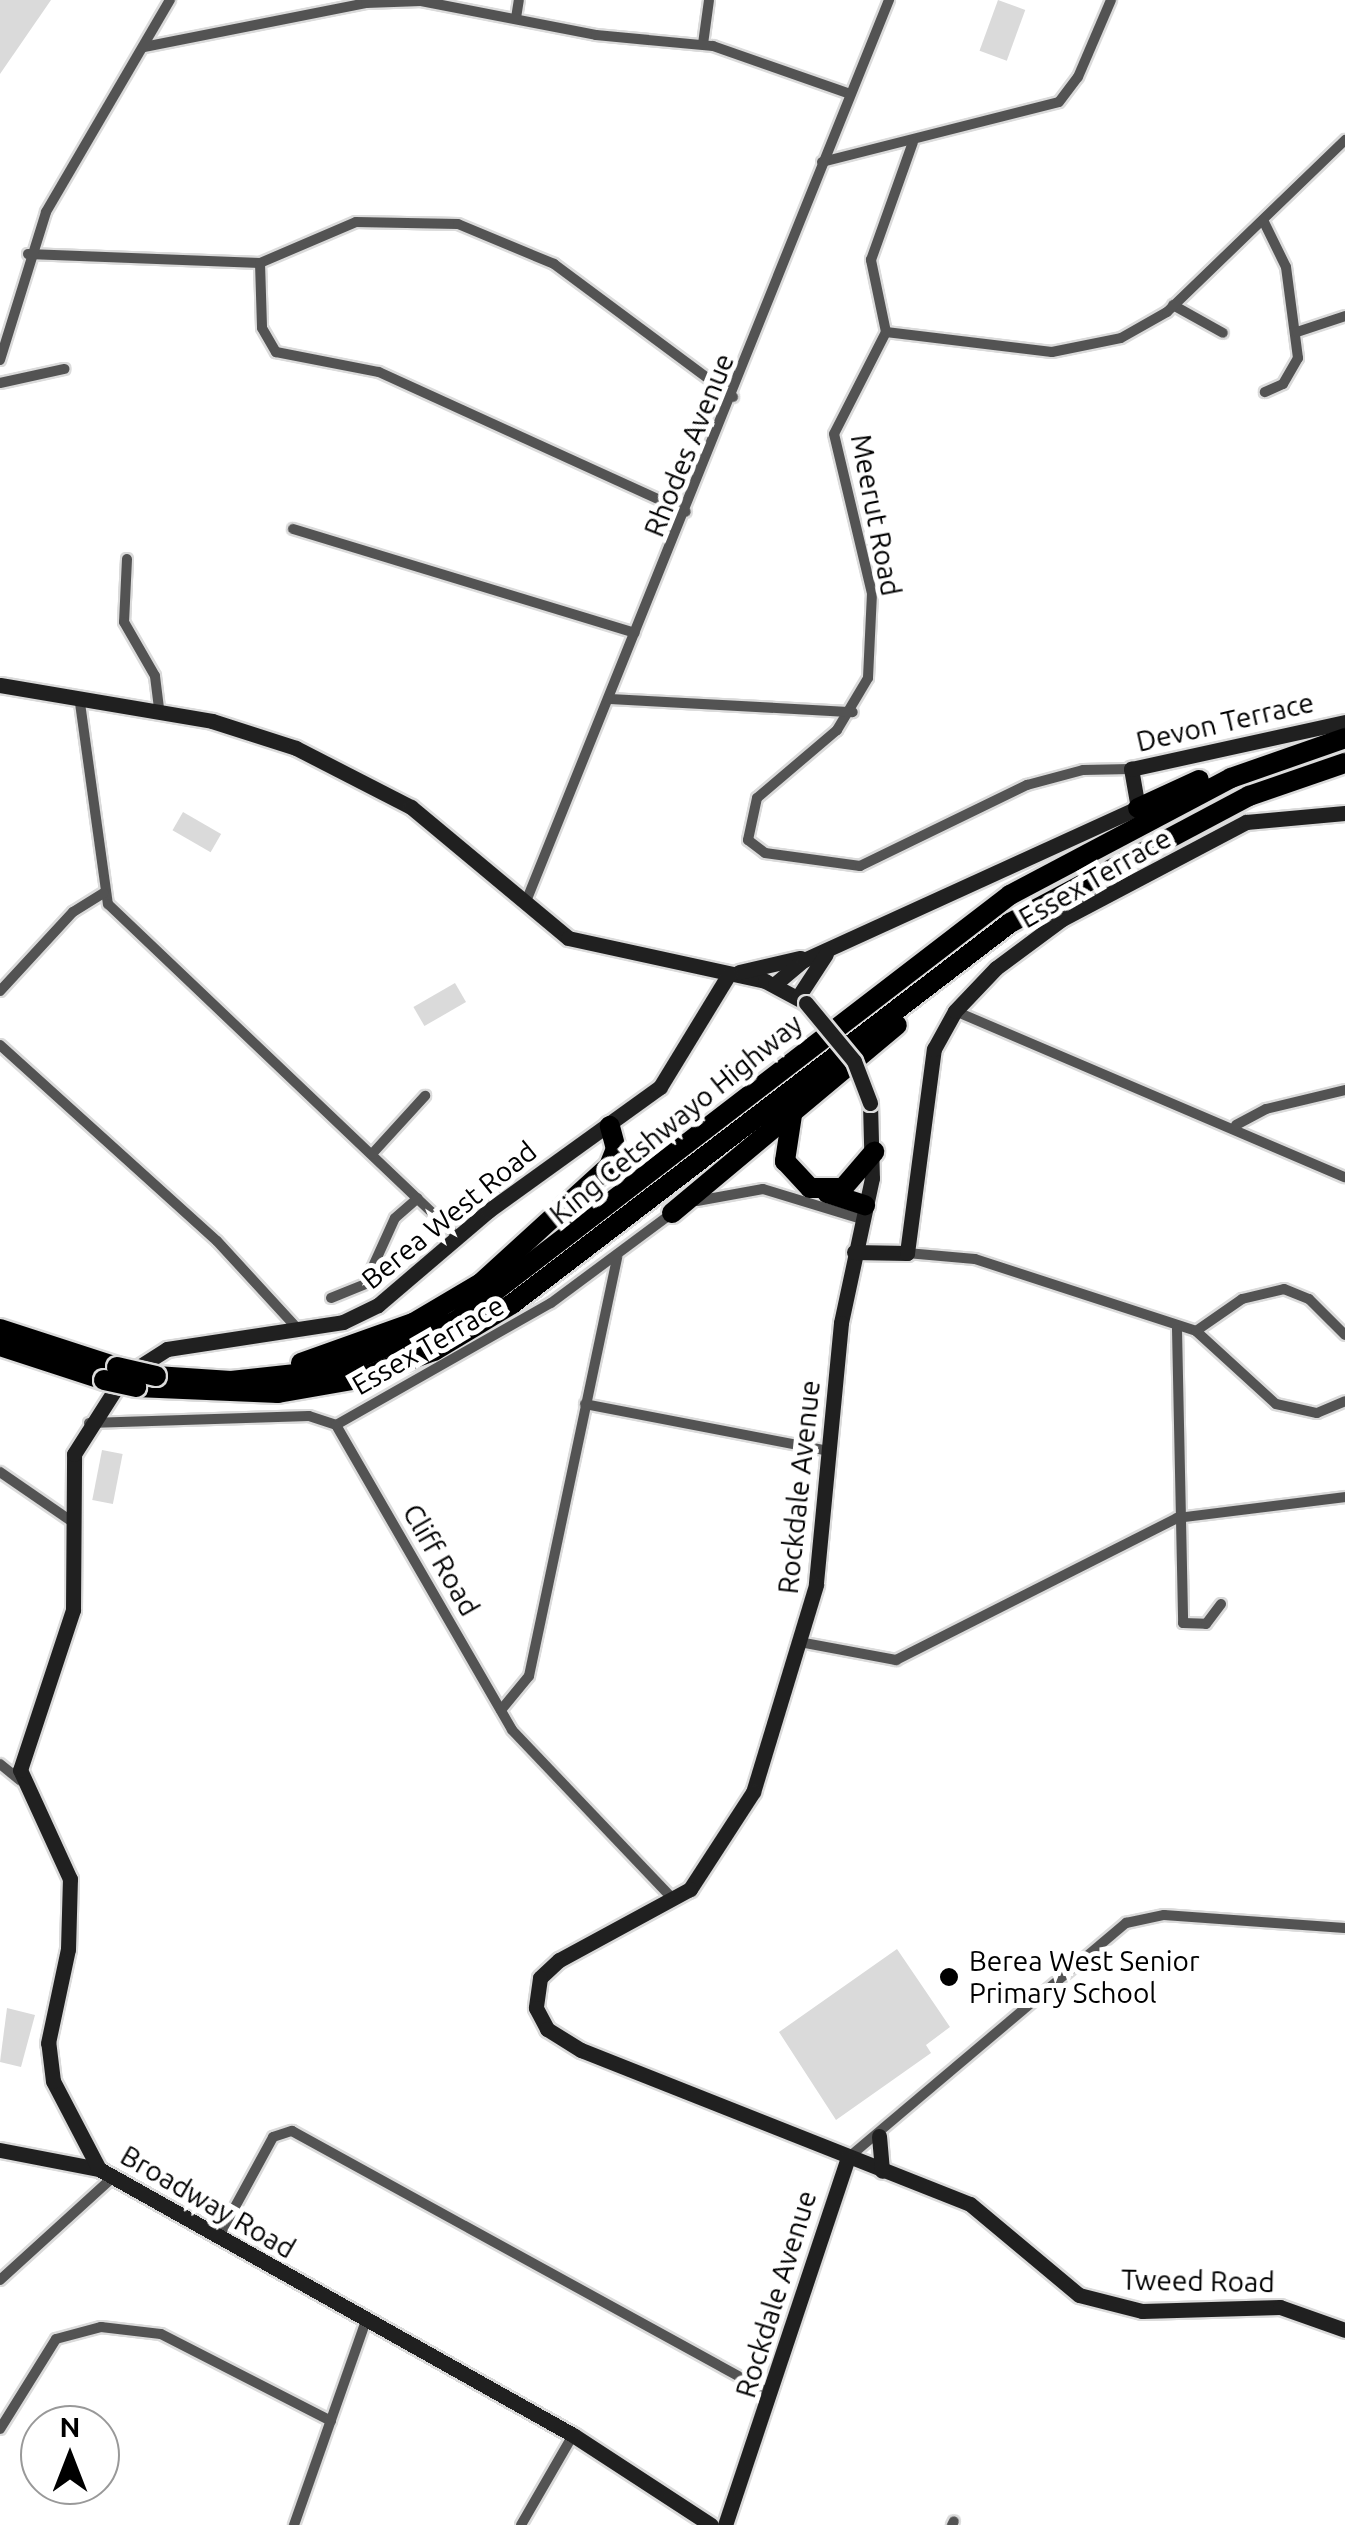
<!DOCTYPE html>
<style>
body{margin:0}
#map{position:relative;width:1345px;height:2525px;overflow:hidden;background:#fff;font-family:Ubuntu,sans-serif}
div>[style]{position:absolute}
.green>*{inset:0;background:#dadada;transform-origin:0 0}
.roads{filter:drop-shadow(2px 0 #dbdbdb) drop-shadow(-2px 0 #dbdbdb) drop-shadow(0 2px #dbdbdb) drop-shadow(0 -2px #dbdbdb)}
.street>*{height:10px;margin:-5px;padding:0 5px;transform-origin:5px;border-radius:5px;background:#535353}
.secondary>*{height:15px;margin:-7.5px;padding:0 7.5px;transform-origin:7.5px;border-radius:7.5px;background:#202020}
.highway>*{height:20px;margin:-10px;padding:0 10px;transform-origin:10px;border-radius:10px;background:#000}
.bridges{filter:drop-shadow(2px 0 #dbdbdb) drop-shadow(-2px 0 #dbdbdb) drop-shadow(0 2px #dbdbdb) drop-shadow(0 -2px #dbdbdb)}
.secondary-bridge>*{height:15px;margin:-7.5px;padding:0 7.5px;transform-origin:7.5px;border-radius:7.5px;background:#202020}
.highway-bridge>*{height:20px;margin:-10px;padding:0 10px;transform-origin:10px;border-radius:10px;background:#000}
.dots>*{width:28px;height:28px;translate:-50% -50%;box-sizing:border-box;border:5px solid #fff;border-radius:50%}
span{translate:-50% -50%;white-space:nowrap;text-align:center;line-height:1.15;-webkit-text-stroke:10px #fff;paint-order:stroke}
.street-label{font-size:28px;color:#000}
.poi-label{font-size:28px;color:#000}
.left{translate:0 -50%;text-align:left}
.north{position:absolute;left:20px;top:2405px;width:100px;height:100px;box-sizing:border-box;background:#fff;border:2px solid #999;border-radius:50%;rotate:0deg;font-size:28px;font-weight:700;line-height:40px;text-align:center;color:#000}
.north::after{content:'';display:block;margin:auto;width:35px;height:45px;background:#000;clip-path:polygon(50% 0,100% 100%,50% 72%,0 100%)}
</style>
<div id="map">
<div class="green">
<i style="clip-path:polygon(0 0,51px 0,0 74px)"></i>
<i style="left:998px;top:0;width:29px;height:54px;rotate:20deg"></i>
<i style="left:183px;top:812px;width:44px;height:21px;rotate:30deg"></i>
<i style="left:455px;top:983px;width:22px;height:48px;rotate:60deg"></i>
<i style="left:102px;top:1450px;width:21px;height:51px;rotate:11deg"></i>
<i style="clip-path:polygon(897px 1949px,950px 2027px,926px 2045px,931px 2053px,836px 2120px,779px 2032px)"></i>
<i style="clip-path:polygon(7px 2008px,35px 2015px,21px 2067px,0 2062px)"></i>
</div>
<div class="roads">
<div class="street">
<i style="left:516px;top:18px;width:18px;rotate:-81deg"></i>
<i style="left:703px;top:44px;width:44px;rotate:-82.2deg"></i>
<i style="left:144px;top:47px;width:226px;rotate:-11.2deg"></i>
<i style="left:366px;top:3px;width:55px;rotate:-2.1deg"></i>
<i style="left:421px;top:1px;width:178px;rotate:11deg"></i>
<i style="left:596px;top:35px;width:118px;rotate:5.4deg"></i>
<i style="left:713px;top:46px;width:145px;rotate:19.3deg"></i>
<i style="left:822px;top:162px;width:244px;rotate:-14.2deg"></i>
<i style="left:1059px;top:102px;width:31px;rotate:-53deg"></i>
<i style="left:1078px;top:77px;width:84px;rotate:-66.8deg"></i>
<i style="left:1263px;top:220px;width:52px;rotate:63.9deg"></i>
<i style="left:1286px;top:267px;width:92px;rotate:82.5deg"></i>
<i style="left:1298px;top:358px;width:30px;rotate:120deg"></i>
<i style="left:1283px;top:384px;width:20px;rotate:156deg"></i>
<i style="left:28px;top:254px;width:232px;rotate:2.2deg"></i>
<i style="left:260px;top:263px;width:104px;rotate:-23.1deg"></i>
<i style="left:356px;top:222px;width:102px;rotate:1.1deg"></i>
<i style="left:458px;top:224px;width:104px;rotate:22.6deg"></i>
<i style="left:554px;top:264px;width:223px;rotate:36.6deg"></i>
<i style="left:260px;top:263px;width:65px;rotate:88.2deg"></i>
<i style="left:262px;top:328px;width:28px;rotate:60deg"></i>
<i style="left:276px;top:352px;width:105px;rotate:11deg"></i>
<i style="left:379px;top:372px;width:337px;rotate:24.5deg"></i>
<i style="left:1173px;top:305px;width:57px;rotate:29.2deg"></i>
<i style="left:886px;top:332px;width:114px;rotate:117deg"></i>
<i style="left:834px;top:434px;width:163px;rotate:76.6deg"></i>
<i style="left:872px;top:593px;width:85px;rotate:92.7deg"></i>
<i style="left:868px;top:678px;width:61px;rotate:120.8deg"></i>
<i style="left:837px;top:730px;width:105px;rotate:139.6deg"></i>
<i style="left:757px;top:798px;width:43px;rotate:102.1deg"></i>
<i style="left:748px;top:840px;width:21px;rotate:37deg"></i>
<i style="left:765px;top:853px;width:96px;rotate:7.8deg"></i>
<i style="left:860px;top:866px;width:186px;rotate:-25.9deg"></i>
<i style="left:1027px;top:785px;width:58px;rotate:-15deg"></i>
<i style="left:1083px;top:770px;width:48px;rotate:-1.2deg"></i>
<i style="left:886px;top:332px;width:167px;rotate:6.9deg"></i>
<i style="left:1052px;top:352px;width:70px;rotate:-11.5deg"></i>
<i style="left:1121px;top:338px;width:53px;rotate:-29.5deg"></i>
<i style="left:1167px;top:312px;width:248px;rotate:-44deg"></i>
<i style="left:886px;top:332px;width:74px;rotate:-101.8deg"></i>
<i style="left:871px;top:260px;width:125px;rotate:-70.4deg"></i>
<i style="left:1297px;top:332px;width:51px;rotate:-18.4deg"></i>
<i style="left:0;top:360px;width:155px;rotate:-72.7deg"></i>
<i style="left:46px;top:212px;width:246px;rotate:-59.7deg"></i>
<i style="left:0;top:383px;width:66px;rotate:-12.3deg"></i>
<i style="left:293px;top:529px;width:357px;rotate:16.9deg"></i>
<i style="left:127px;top:559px;width:63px;rotate:92.7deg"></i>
<i style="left:124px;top:622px;width:62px;rotate:60.1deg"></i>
<i style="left:155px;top:676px;width:38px;rotate:83deg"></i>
<i style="left:610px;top:699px;width:243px;rotate:3.1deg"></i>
<i style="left:80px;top:703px;width:203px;rotate:82.1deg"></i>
<i style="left:108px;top:904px;width:482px;rotate:43.6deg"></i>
<i style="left:525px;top:904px;width:975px;rotate:-68.07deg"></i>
<i style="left:0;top:991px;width:108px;rotate:-47.3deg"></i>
<i style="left:73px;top:912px;width:36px;rotate:-32deg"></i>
<i style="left:955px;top:1011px;width:424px;rotate:23.1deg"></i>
<i style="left:0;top:1045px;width:292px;rotate:42.1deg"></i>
<i style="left:217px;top:1241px;width:120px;rotate:47.4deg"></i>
<i style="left:1236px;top:1125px;width:34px;rotate:-28deg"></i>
<i style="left:1266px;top:1109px;width:81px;rotate:-13.5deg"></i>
<i style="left:372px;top:1154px;width:79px;rotate:-47.6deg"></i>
<i style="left:697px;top:1201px;width:67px;rotate:-10.3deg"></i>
<i style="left:763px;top:1189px;width:103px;rotate:16.9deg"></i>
<i style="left:907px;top:1253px;width:68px;rotate:5deg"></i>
<i style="left:975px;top:1259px;width:232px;rotate:18deg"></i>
<i style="left:331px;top:1298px;width:37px;rotate:-22deg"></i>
<i style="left:365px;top:1284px;width:72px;rotate:-65.6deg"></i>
<i style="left:395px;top:1218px;width:30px;rotate:-41deg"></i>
<i style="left:1177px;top:1329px;width:294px;rotate:88.8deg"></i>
<i style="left:1183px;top:1623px;width:23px;rotate:2deg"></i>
<i style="left:1206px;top:1624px;width:25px;rotate:-53deg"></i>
<i style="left:1196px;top:1331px;width:108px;rotate:42.4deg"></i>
<i style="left:1276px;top:1404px;width:42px;rotate:12.4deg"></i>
<i style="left:1317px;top:1413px;width:30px;rotate:-23deg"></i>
<i style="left:1196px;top:1331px;width:56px;rotate:-34.8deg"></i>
<i style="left:1242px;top:1299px;width:43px;rotate:-13.4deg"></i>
<i style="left:1284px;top:1289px;width:27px;rotate:22deg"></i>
<i style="left:1309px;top:1299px;width:51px;rotate:45deg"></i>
<i style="left:585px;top:1404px;width:248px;rotate:10.9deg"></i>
<i style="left:89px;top:1423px;width:220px;rotate:-1.8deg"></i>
<i style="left:309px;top:1416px;width:28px;rotate:18deg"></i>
<i style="left:336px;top:1425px;width:352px;rotate:60deg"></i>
<i style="left:512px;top:1730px;width:235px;rotate:46.4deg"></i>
<i style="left:336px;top:1425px;width:247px;rotate:-29.6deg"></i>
<i style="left:551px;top:1303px;width:151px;rotate:-36.6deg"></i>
<i style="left:0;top:1472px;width:90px;rotate:34.6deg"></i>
<i style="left:805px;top:1643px;width:93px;rotate:10.6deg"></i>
<i style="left:896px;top:1660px;width:315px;rotate:-26.8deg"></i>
<i style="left:1177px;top:1518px;width:169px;rotate:-7.1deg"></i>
<i style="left:501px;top:1710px;width:44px;rotate:-50.5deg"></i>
<i style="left:529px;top:1676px;width:428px;rotate:-78.1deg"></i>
<i style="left:0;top:1764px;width:26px;rotate:39deg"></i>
<i style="left:849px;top:2157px;width:363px;rotate:-40.2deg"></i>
<i style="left:1126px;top:1923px;width:39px;rotate:-12deg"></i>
<i style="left:1164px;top:1915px;width:181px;rotate:4.1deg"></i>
<i style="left:218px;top:2238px;width:115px;rotate:-61.4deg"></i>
<i style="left:273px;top:2137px;width:20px;rotate:-18deg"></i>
<i style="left:292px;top:2131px;width:546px;rotate:28.77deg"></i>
<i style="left:0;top:2280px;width:150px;rotate:-42.3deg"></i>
<i style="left:0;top:2429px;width:106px;rotate:-58.1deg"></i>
<i style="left:56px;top:2339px;width:47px;rotate:-14.9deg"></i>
<i style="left:101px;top:2327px;width:60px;rotate:6.7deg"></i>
<i style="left:161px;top:2334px;width:191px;rotate:27.1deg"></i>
<i style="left:294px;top:2525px;width:217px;rotate:-70.6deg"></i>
<i style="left:521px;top:2525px;width:104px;rotate:-60deg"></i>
<i style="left:952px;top:2525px;width:4px;rotate:-63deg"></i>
</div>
<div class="secondary">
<i style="left:0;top:685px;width:215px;rotate:9.6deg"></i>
<i style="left:212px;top:721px;width:88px;rotate:17.8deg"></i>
<i style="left:296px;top:748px;width:129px;rotate:27.2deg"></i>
<i style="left:411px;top:807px;width:204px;rotate:39.8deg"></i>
<i style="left:568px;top:938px;width:202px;rotate:12.3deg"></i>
<i style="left:765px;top:981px;width:47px;rotate:28.2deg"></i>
<i style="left:739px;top:972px;width:63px;rotate:-12.9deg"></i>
<i style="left:775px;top:984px;width:38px;rotate:-40deg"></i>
<i style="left:804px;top:960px;width:367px;rotate:-24.5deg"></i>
<i style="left:1138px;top:808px;width:40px;rotate:-100deg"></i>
<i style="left:1131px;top:769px;width:219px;rotate:-12.4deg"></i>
<i style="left:798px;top:997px;width:51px;rotate:-56.9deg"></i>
<i style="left:870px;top:1103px;width:75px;rotate:88.5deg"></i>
<i style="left:872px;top:1178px;width:148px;rotate:102.1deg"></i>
<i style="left:841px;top:1323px;width:263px;rotate:95.5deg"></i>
<i style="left:816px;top:1585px;width:216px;rotate:106.9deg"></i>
<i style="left:753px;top:1792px;width:116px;rotate:123deg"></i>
<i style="left:690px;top:1889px;width:149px;rotate:151.5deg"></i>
<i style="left:559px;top:1960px;width:26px;rotate:137deg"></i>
<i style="left:540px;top:1978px;width:30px;rotate:98deg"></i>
<i style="left:536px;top:2008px;width:24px;rotate:62deg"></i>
<i style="left:547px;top:2029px;width:40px;rotate:32deg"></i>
<i style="left:581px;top:2050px;width:418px;rotate:21.6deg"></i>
<i style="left:970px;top:2204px;width:142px;rotate:39.9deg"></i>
<i style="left:1079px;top:2295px;width:65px;rotate:14.3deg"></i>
<i style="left:1142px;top:2311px;width:138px;rotate:-1.7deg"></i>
<i style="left:1280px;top:2307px;width:69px;rotate:19.5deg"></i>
<i style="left:854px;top:1252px;width:53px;rotate:1.1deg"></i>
<i style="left:907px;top:1253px;width:206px;rotate:-82.5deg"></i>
<i style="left:934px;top:1049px;width:43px;rotate:-61.1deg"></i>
<i style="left:955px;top:1011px;width:59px;rotate:-46.4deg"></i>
<i style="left:996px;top:968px;width:82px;rotate:-36.6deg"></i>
<i style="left:1062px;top:919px;width:208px;rotate:-27.8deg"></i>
<i style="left:1246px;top:822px;width:99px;rotate:-5.2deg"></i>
<i style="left:879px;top:2136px;width:35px;rotate:85deg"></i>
<i style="left:0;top:2150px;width:101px;rotate:10.9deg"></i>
<i style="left:711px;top:2525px;width:165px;rotate:-146.9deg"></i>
<i style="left:573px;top:2435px;width:544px;rotate:-150.7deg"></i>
<i style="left:99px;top:2169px;width:99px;rotate:-117.6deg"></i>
<i style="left:53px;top:2081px;width:38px;rotate:-97deg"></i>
<i style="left:48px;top:2043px;width:96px;rotate:-78deg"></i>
<i style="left:68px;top:1949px;width:70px;rotate:-88.4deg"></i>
<i style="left:70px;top:1879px;width:120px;rotate:-114.6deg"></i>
<i style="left:20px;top:1770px;width:169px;rotate:-71.7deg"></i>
<i style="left:73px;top:1610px;width:156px;rotate:-89.6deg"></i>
<i style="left:74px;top:1454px;width:91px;rotate:-57.5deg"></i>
<i style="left:123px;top:1377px;width:52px;rotate:-32.5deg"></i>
<i style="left:167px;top:1349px;width:178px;rotate:-8.7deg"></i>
<i style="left:343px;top:1322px;width:39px;rotate:-26deg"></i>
<i style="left:378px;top:1305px;width:145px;rotate:-40.5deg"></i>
<i style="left:488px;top:1211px;width:212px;rotate:-35.8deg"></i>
<i style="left:660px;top:1087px;width:132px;rotate:-58.6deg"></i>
<i style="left:725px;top:2525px;width:387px;rotate:-71.5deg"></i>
</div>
<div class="highway">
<i style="left:1138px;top:808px;width:67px;rotate:-24.7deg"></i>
<i style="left:792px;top:1115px;width:47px;rotate:98.7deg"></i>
<i style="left:785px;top:1161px;width:37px;rotate:47deg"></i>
<i style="left:810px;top:1188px;width:33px"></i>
<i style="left:843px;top:1188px;width:48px;rotate:-49.3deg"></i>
<i style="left:827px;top:1193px;width:40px;rotate:18deg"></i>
<i style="left:672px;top:1213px;width:293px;rotate:-39.9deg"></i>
<i style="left:0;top:1329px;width:123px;rotate:18deg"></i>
<i style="left:0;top:1346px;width:109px;rotate:18.1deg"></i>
<i style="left:301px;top:1363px;width:119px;rotate:-19.7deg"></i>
<i style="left:413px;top:1323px;width:79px;rotate:-30.5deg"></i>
<i style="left:481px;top:1283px;width:173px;rotate:-42.4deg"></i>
<i style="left:609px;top:1166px;width:18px;rotate:-68deg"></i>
<i style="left:616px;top:1149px;width:24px;rotate:-105deg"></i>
<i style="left:156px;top:1376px;width:75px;rotate:3.8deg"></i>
<i style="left:231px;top:1381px;width:93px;rotate:-6.2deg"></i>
<i style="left:323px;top:1371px;width:142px;rotate:-20.6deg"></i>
<i style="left:456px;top:1321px;width:699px;rotate:-37.56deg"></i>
<i style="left:1010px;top:895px;width:250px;rotate:-27.9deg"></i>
<i style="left:1231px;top:778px;width:121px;rotate:-19.3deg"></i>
<i style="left:136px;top:1387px;width:142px;rotate:2.4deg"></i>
<i style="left:278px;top:1393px;width:80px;rotate:-10deg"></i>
<i style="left:357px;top:1379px;width:82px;rotate:-20deg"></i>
<i style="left:434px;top:1351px;width:91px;rotate:-31.1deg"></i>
<i style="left:512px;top:1304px;width:627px;rotate:-37.42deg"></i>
<i style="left:1010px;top:923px;width:271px;rotate:-28deg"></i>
<i style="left:1249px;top:796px;width:102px;rotate:-19deg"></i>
</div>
</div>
<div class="bridges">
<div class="secondary-bridge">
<i style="left:806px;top:1003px;width:75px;rotate:50.4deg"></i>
<i style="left:854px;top:1061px;width:45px;rotate:69.1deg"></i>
</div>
<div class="highway-bridge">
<i style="left:117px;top:1367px;width:40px;rotate:13deg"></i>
<i style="left:104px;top:1380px;width:33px;rotate:12deg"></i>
</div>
</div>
<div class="dots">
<i style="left:949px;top:1977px;background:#000"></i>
</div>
<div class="street-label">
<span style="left:689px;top:445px;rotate:-68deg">Rhodes Avenue</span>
<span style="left:876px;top:515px;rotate:79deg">Meerut Road</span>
<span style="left:1225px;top:722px;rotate:-13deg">Devon Terrace</span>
<span style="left:1095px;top:878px;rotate:-30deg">Essex Terrace</span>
<span style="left:676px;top:1119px;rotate:-39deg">King Cetshwayo Highway</span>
<span style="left:449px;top:1215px;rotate:-39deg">Berea West Road</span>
<span style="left:428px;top:1345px;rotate:-30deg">Essex Terrace</span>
<span style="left:799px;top:1487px;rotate:-84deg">Rockdale Avenue</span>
<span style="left:441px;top:1560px;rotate:60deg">Cliff Road</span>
<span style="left:208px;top:2202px;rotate:30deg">Broadway Road</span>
<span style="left:1198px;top:2281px;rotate:1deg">Tweed Road</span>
<span style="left:776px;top:2294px;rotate:-73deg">Rockdale Avenue</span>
</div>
<div class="poi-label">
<span class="left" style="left:969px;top:1977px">Berea West Senior<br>Primary School</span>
</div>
<div class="north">N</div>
</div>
